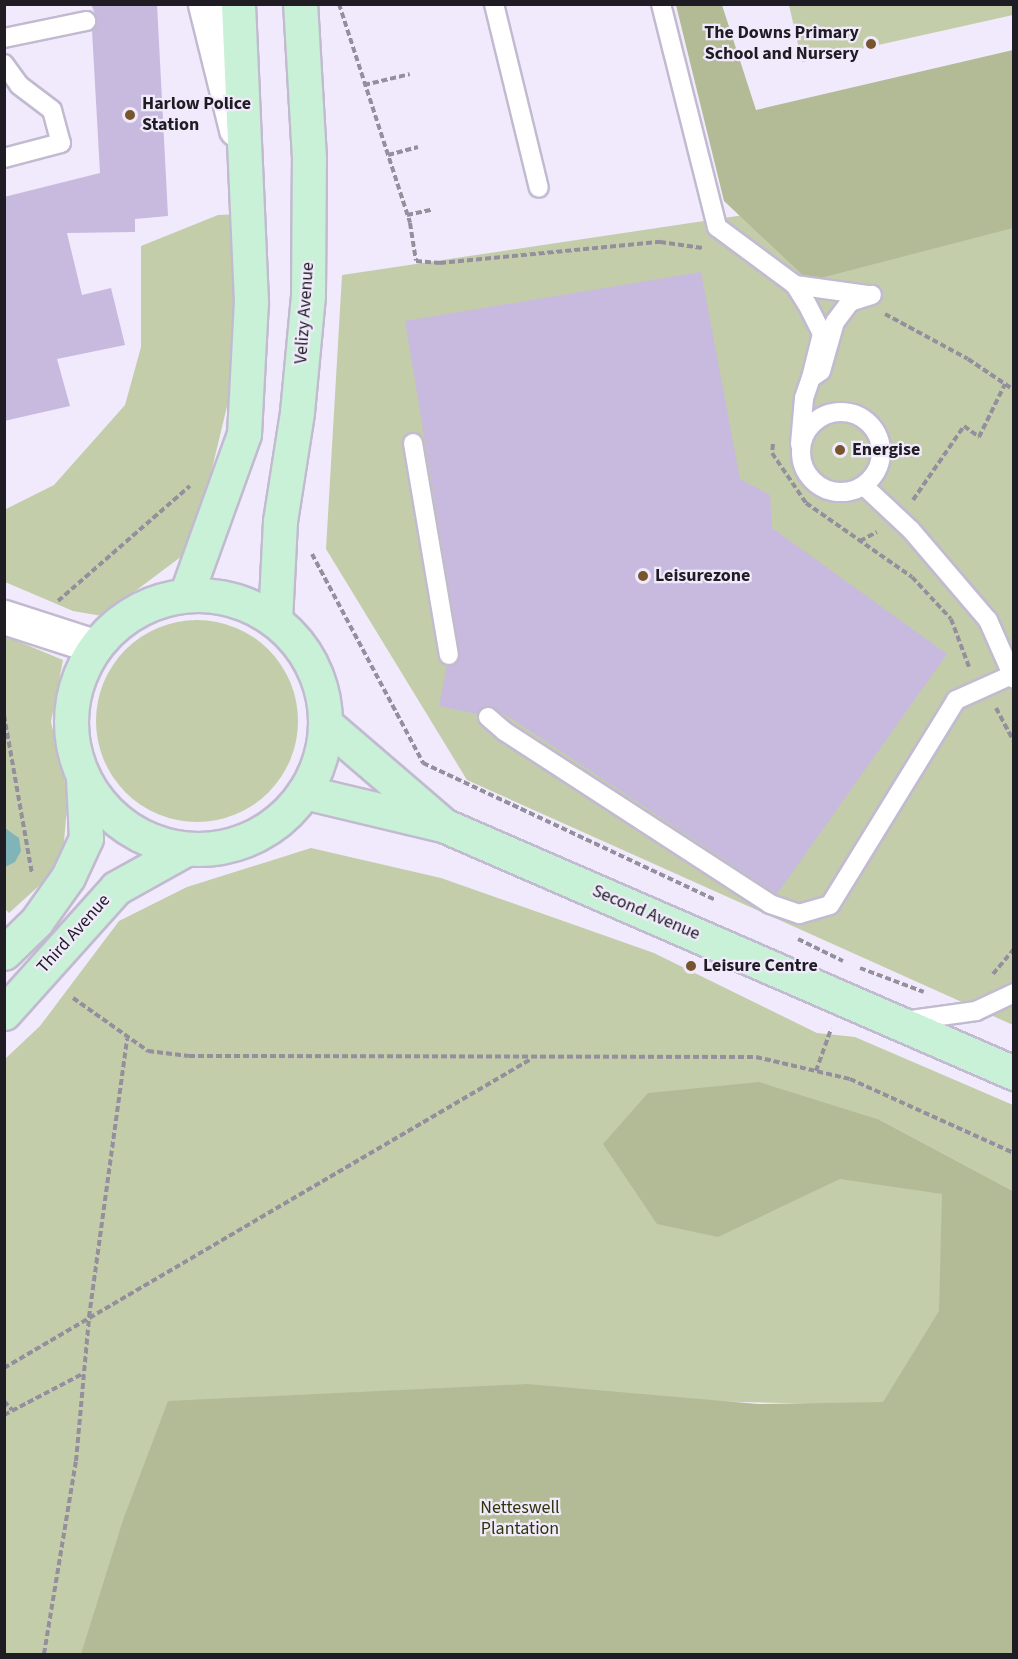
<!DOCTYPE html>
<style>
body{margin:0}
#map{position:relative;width:1018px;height:1659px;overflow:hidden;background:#f1eafc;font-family:"Source Sans 3",sans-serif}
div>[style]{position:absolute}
.green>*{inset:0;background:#c4cdaa}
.round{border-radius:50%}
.forest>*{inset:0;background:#b2bb95}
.water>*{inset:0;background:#81b4b9}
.building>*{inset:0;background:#c8b9df}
.path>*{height:4px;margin-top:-2px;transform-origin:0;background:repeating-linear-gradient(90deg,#948f9c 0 6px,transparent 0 9px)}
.roads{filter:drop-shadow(2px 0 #c2bad0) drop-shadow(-2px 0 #c2bad0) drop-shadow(0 2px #c2bad0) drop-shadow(0 -2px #c2bad0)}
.service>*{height:18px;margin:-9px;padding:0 9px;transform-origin:9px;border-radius:9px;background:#fff}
.service>.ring{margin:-9px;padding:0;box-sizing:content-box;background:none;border:18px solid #fff;border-radius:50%}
.minor>*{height:33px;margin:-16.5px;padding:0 16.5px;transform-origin:16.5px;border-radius:16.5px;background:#fff}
.primary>*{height:33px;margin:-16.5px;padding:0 16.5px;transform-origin:16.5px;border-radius:16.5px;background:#c8f1d7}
.primary>.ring{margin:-16.5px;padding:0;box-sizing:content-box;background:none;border:33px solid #c8f1d7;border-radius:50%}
.dots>*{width:16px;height:16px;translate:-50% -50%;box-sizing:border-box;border:3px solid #f1eafc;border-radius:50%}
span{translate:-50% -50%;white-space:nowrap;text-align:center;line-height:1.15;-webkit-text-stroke:4.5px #f1eafc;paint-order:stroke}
.poi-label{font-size:18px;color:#1f1c23;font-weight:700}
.right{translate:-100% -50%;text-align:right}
.left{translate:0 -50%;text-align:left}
.street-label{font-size:18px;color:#1f1c23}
.park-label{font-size:18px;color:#2e3607}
.frame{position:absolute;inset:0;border:6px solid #1f1c23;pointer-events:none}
</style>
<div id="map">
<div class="green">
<i style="clip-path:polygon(1013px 4px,1013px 15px,802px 62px,789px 5px)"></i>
<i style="clip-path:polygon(1013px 175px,1013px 1025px,467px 780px,326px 549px,342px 275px)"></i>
<i style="clip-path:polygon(242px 214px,235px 373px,200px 519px,182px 556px,102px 616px,73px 611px,5px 582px,4px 510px,54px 485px,125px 405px,141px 347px,141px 246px,218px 215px)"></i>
<i class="round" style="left:96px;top:620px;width:202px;height:202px"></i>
<i style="clip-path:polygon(5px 636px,63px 660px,51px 722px,68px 795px,62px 865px,9px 913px,5px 909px)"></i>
<i style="clip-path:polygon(311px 848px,441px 878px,654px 953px,817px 1033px,855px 1037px,1013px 1105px,1013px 1191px,880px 1120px,823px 1177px,946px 1165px,975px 1275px,921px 1406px,657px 1400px,125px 1654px,5px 1654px,5px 1059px,40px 1026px,119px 921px,187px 887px)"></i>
</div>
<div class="forest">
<i style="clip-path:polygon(676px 5px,722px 5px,756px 110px,1013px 50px,1013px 228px,809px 281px,724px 201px)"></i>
<i style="clip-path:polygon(759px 1082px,880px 1120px,1013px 1191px,1013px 1654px,81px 1654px,123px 1520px,168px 1401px,527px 1384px,758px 1404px,883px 1402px,939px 1311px,942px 1194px,840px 1179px,718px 1237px,657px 1224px,603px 1144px,648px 1093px)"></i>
</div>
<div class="water">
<i style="clip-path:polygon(5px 828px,19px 838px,21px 851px,15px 862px,5px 867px)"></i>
</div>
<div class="building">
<i style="clip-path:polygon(91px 4px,157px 4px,168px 216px,135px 219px,135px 232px,67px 233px,82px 295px,111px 288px,125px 345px,57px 359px,70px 406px,4px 421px,4px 197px,100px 173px,92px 30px,97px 19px)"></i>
<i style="clip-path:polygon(701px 272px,740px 479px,770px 495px,772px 528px,947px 654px,777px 894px,495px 708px,485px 706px,477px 714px,439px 706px,447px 666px,457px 663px,460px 653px,405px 321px)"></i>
</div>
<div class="path">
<i style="left:339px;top:4px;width:230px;rotate:72deg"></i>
<i style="left:410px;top:223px;width:38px;rotate:81deg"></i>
<i style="left:416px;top:261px;width:24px;rotate:5deg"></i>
<i style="left:440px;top:263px;width:221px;rotate:-5.5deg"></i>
<i style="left:660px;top:242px;width:43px;rotate:7.9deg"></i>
<i style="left:364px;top:85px;width:47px;rotate:-13.4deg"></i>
<i style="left:388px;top:155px;width:31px;rotate:-15deg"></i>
<i style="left:407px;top:215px;width:25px;rotate:-12deg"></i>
<i style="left:885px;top:314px;width:94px;rotate:28.5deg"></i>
<i style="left:968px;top:359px;width:55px;rotate:34deg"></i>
<i style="left:773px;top:444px;width:9px;rotate:96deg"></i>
<i style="left:772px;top:453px;width:60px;rotate:55.8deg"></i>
<i style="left:806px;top:503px;width:129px;rotate:34.9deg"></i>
<i style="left:912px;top:577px;width:57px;rotate:47.1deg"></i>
<i style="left:951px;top:619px;width:51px;rotate:69.4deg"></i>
<i style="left:913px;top:500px;width:90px;rotate:-55.4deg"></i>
<i style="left:964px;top:426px;width:19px;rotate:36deg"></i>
<i style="left:979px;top:437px;width:59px;rotate:-63.9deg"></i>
<i style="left:860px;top:541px;width:19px;rotate:-28deg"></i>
<i style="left:312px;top:554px;width:237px;rotate:62deg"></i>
<i style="left:423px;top:763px;width:323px;rotate:25.1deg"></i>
<i style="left:58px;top:601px;width:175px;rotate:-41.1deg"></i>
<i style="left:996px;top:708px;width:38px;rotate:62deg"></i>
<i style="left:4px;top:715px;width:160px;rotate:80deg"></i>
<i style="left:798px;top:939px;width:50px;rotate:26.1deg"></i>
<i style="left:860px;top:968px;width:68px;rotate:20.6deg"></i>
<i style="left:993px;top:974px;width:33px;rotate:-50deg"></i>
<i style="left:73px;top:998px;width:92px;rotate:35.2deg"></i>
<i style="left:148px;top:1051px;width:41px;rotate:7deg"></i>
<i style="left:189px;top:1056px;width:567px;rotate:0.1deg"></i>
<i style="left:756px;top:1057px;width:97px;rotate:13.2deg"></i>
<i style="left:850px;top:1079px;width:180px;rotate:24.3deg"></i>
<i style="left:816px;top:1071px;width:45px;rotate:-70.3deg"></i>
<i style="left:4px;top:1368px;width:611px;rotate:-30.38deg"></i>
<i style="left:4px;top:1401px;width:12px;rotate:48deg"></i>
<i style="left:4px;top:1415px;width:90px;rotate:-27.7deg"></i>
<i style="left:44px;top:1654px;width:196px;rotate:-80.6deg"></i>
<i style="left:76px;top:1461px;width:145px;rotate:-84.8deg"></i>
<i style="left:89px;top:1317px;width:281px;rotate:-82.2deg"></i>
</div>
<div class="roads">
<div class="service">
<i style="left:494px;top:4px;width:189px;rotate:76.3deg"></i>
<i style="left:661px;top:4px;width:230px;rotate:75.9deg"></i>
<i style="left:717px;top:227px;width:97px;rotate:36.6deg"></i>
<i style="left:795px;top:285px;width:22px;rotate:58deg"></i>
<i style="left:807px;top:304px;width:34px;rotate:63deg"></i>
<i style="left:822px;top:334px;width:45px;rotate:104deg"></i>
<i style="left:4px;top:38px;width:84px;rotate:-11.7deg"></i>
<i style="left:4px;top:64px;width:26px;rotate:54deg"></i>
<i style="left:19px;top:85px;width:41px;rotate:37.1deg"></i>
<i style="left:52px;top:110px;width:34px;rotate:75deg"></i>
<i style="left:61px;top:143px;width:59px;rotate:165.3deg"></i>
<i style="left:795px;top:285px;width:73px;rotate:7.9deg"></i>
<i class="ring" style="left:801px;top:412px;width:62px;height:62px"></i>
<i style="left:413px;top:443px;width:215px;rotate:80.4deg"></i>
<i style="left:800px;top:444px;width:46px;rotate:-85deg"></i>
<i style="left:804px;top:398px;width:21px;rotate:-71deg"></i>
<i style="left:811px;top:378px;width:12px;rotate:-35deg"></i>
<i style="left:821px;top:371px;width:51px;rotate:-74.1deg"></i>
<i style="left:835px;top:322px;width:25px;rotate:-53deg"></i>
<i style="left:850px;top:302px;width:23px;rotate:-18deg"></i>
<i style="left:864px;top:486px;width:64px;rotate:43.1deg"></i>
<i style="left:911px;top:530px;width:118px;rotate:49.5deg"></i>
<i style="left:988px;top:620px;width:64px;rotate:66.2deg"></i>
<i style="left:488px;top:717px;width:21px;rotate:41deg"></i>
<i style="left:504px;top:731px;width:317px;rotate:33deg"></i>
<i style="left:770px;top:904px;width:31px;rotate:19deg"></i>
<i style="left:799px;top:914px;width:32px;rotate:-16deg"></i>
<i style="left:830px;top:905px;width:241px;rotate:-58.4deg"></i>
<i style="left:956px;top:700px;width:61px;rotate:-24.1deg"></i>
<i style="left:904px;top:1021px;width:73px;rotate:-7.9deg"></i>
<i style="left:976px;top:1011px;width:42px;rotate:-25.3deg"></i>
</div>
<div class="minor">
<i style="left:205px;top:4px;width:129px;rotate:76.1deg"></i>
<i style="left:4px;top:617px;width:95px;rotate:17.9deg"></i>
</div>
<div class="primary">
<i class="ring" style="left:71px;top:595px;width:221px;height:221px"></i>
<i style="left:186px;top:595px;width:171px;rotate:-70.2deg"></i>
<i style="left:244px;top:434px;width:132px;rotate:-87deg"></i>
<i style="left:251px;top:302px;width:298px;rotate:-92.5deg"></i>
<i style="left:275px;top:620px;width:99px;rotate:-87.1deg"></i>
<i style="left:280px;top:521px;width:110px;rotate:-81.1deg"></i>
<i style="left:297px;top:412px;width:118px;rotate:-84.6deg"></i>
<i style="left:308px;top:295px;width:137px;rotate:-89.6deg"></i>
<i style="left:309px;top:158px;width:154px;rotate:-93.3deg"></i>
<i style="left:326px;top:724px;width:150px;rotate:40.7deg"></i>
<i style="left:304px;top:792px;width:143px;rotate:13.4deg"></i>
<i style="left:443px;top:825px;width:623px;rotate:23.48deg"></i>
<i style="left:4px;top:953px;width:45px;rotate:-44.1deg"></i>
<i style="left:36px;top:922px;width:55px;rotate:-54.6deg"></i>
<i style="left:68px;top:877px;width:43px;rotate:-65.2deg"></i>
<i style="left:86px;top:838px;width:60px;rotate:-92.9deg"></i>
<i style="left:4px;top:1013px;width:168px;rotate:-48.1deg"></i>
<i style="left:116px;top:888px;width:80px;rotate:-29.1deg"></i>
</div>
</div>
<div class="dots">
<i style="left:871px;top:44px;background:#77562d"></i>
<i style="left:130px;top:115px;background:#77562d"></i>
<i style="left:840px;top:450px;background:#77562d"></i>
<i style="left:643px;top:576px;background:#77562d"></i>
<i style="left:691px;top:966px;background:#77562d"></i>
</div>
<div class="poi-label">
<span class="right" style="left:859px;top:44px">The Downs Primary<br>School and Nursery</span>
<span class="left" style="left:142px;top:115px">Harlow Police<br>Station</span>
<span class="left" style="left:852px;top:450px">Energise</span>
<span class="left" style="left:655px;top:576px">Leisurezone</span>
<span class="left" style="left:703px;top:966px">Leisure Centre</span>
</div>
<div class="street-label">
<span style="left:305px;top:313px;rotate:-86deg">Velizy Avenue</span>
<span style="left:646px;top:913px;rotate:23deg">Second Avenue</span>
<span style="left:74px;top:934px;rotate:-48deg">Third Avenue</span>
</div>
<div class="park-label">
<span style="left:520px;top:1519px">Netteswell<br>Plantation</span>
</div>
<div class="frame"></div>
</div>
